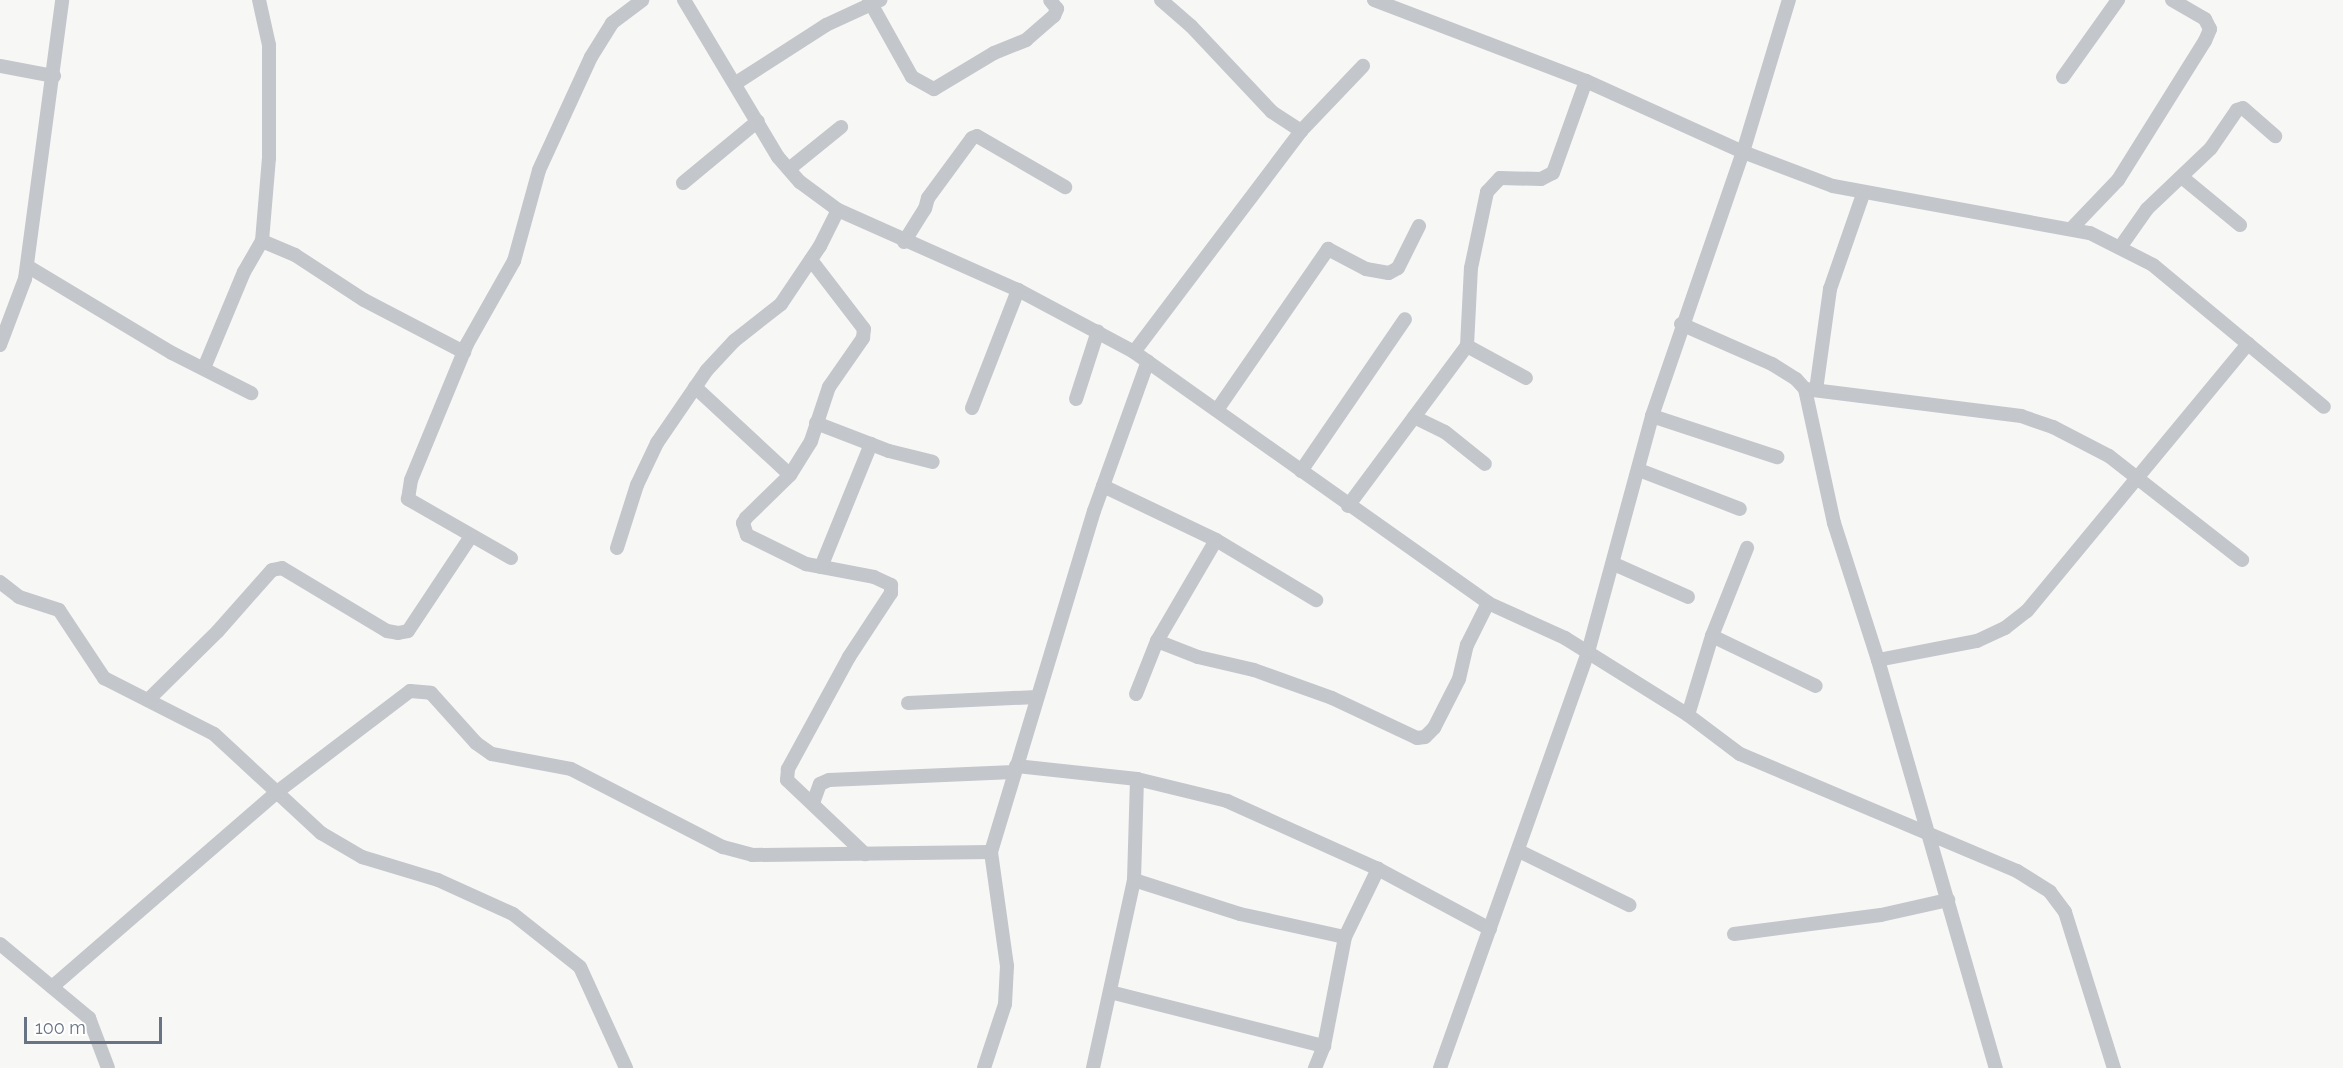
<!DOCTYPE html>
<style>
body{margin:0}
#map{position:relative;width:2343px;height:1068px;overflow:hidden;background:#f7f7f5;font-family:Raleway,sans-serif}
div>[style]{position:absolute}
.minor>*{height:14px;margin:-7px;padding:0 7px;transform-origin:7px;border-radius:7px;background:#c3c6ca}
span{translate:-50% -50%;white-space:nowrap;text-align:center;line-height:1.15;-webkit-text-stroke:6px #fff;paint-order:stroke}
.scale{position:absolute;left:24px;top:1017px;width:138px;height:27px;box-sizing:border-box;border:3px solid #687483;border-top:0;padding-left:8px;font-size:18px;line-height:21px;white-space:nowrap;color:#687483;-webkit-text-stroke:4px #fff;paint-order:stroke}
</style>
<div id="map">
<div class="minor">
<i style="left:684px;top:0;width:183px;rotate:59.1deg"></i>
<i style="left:778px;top:157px;width:33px;rotate:49deg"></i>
<i style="left:800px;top:182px;width:47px;rotate:36.4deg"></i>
<i style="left:838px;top:210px;width:197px;rotate:24deg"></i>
<i style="left:1018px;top:290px;width:132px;rotate:28.1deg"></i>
<i style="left:1134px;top:352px;width:434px;rotate:35.3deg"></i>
<i style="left:1488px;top:603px;width:85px;rotate:24.4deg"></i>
<i style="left:1565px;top:638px;width:145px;rotate:32deg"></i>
<i style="left:1688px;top:715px;width:65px;rotate:36.9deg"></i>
<i style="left:1740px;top:754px;width:301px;rotate:22.9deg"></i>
<i style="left:2017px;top:871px;width:39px;rotate:32deg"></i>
<i style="left:2050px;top:892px;width:25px;rotate:53deg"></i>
<i style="left:2065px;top:912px;width:164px;rotate:72.6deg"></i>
<i style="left:869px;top:0;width:88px;rotate:60.8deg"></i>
<i style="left:912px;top:77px;width:25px;rotate:29deg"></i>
<i style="left:934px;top:89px;width:70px;rotate:-31deg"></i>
<i style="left:994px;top:53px;width:35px;rotate:-22deg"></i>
<i style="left:1026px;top:40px;width:37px;rotate:-41deg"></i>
<i style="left:1054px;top:16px;width:8px;rotate:-67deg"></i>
<i style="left:1057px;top:9px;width:11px;rotate:-128deg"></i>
<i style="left:1161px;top:0;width:40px;rotate:41deg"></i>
<i style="left:1191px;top:26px;width:118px;rotate:46.7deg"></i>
<i style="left:1272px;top:112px;width:35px;rotate:33deg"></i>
<i style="left:1374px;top:0;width:227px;rotate:20.9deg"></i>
<i style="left:1586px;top:81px;width:172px;rotate:24.3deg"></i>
<i style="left:1743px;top:152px;width:96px;rotate:20.7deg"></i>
<i style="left:1833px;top:186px;width:261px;rotate:10.4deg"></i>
<i style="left:2090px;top:233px;width:71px;rotate:26.9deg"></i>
<i style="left:2153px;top:265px;width:222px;rotate:39.7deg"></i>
<i style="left:0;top:66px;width:55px;rotate:10.5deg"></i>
<i style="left:2063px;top:77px;width:95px;rotate:-54.5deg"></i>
<i style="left:736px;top:83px;width:107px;rotate:-32.8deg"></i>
<i style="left:826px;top:25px;width:60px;rotate:-24.8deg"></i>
<i style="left:789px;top:169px;width:67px;rotate:-38.9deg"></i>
<i style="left:2183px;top:178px;width:74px;rotate:39.5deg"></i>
<i style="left:683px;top:183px;width:97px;rotate:-39.6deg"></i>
<i style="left:2071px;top:229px;width:68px;rotate:-46.2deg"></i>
<i style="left:2118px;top:180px;width:164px;rotate:-58deg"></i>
<i style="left:2205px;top:41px;width:13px;rotate:-67deg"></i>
<i style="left:2210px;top:29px;width:11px;rotate:-117deg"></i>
<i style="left:2205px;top:19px;width:38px;rotate:-150deg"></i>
<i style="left:262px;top:241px;width:36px;rotate:23deg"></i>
<i style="left:295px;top:255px;width:82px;rotate:33.1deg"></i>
<i style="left:364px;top:300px;width:113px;rotate:27.5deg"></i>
<i style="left:904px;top:242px;width:39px;rotate:-58deg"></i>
<i style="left:925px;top:209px;width:11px;rotate:-75deg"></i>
<i style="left:928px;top:198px;width:74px;rotate:-53.7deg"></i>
<i style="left:972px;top:138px;width:5px;rotate:-22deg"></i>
<i style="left:977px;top:136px;width:102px;rotate:30.1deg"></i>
<i style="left:2121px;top:246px;width:45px;rotate:-54.9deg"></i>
<i style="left:2147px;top:209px;width:88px;rotate:-43.6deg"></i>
<i style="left:2211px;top:148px;width:46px;rotate:-55.6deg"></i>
<i style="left:2237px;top:110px;width:6px;rotate:-18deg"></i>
<i style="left:2243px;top:108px;width:43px;rotate:41.2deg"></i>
<i style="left:27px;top:266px;width:169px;rotate:31deg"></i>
<i style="left:172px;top:353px;width:89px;rotate:26.9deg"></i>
<i style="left:1681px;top:324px;width:99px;rotate:23.7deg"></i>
<i style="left:1772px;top:364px;width:28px;rotate:32deg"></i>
<i style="left:1796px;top:379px;width:13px;rotate:48deg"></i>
<i style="left:1805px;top:389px;width:137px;rotate:77.8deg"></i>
<i style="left:1834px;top:523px;width:144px;rotate:72.2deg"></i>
<i style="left:1878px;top:660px;width:425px;rotate:73.9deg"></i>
<i style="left:0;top:345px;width:71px;rotate:-69.3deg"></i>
<i style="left:25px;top:279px;width:281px;rotate:-82.4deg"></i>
<i style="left:1467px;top:346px;width:67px;rotate:28.5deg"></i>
<i style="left:1134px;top:352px;width:277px;rotate:-52.9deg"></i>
<i style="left:1301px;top:131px;width:90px;rotate:-46.4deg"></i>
<i style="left:204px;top:368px;width:104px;rotate:-67.4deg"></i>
<i style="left:244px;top:272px;width:36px;rotate:-60deg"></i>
<i style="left:262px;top:241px;width:83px;rotate:-85.2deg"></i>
<i style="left:269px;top:158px;width:113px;rotate:-90deg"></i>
<i style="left:269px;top:45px;width:46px;rotate:-102.5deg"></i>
<i style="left:695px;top:387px;width:129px;rotate:42.8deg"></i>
<i style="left:790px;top:475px;width:40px;rotate:-58deg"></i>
<i style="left:811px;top:441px;width:57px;rotate:-71.6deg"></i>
<i style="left:829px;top:387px;width:60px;rotate:-55.2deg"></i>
<i style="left:863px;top:338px;width:9px;rotate:-84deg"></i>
<i style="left:864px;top:329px;width:87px;rotate:-127.5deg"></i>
<i style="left:1805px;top:389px;width:218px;rotate:7.1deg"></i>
<i style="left:2021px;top:416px;width:34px;rotate:19deg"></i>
<i style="left:2053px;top:427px;width:63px;rotate:27.4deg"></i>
<i style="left:2109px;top:456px;width:169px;rotate:38deg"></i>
<i style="left:1816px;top:390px;width:102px;rotate:-82.1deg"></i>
<i style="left:1830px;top:289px;width:101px;rotate:-70.8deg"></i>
<i style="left:1076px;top:399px;width:71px;rotate:-72.1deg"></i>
<i style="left:972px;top:408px;width:127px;rotate:-68.7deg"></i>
<i style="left:1217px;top:410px;width:196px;rotate:-55.4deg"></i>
<i style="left:1328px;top:249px;width:43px;rotate:27.8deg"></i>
<i style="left:1366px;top:269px;width:23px;rotate:10deg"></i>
<i style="left:1389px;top:273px;width:10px;rotate:-29deg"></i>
<i style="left:1398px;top:268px;width:47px;rotate:-63.4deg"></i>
<i style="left:1652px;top:416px;width:132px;rotate:18.2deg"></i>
<i style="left:1414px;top:417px;width:34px;rotate:26deg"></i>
<i style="left:1445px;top:432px;width:51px;rotate:38.7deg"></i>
<i style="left:816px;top:423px;width:78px;rotate:21deg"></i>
<i style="left:889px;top:451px;width:45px;rotate:14deg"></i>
<i style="left:1639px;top:470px;width:108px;rotate:21.1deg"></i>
<i style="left:1301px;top:471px;width:184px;rotate:-55.6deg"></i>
<i style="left:790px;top:475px;width:62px;rotate:135.7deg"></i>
<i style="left:746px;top:518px;width:6px;rotate:121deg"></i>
<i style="left:743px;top:523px;width:13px;rotate:72deg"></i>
<i style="left:747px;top:535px;width:66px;rotate:26.2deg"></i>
<i style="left:806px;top:564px;width:69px;rotate:10.8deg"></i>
<i style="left:874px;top:577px;width:19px;rotate:25deg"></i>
<i style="left:891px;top:585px;width:8px;rotate:90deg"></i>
<i style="left:891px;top:593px;width:77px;rotate:123.3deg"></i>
<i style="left:849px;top:657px;width:128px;rotate:118.6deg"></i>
<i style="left:788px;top:769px;width:11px;rotate:95deg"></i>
<i style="left:787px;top:780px;width:108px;rotate:43.5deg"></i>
<i style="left:1103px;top:486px;width:125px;rotate:25.5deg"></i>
<i style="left:1216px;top:540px;width:117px;rotate:31deg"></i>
<i style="left:1348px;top:506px;width:199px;rotate:-53.4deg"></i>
<i style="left:1467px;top:346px;width:78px;rotate:-87.1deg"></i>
<i style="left:1471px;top:268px;width:78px;rotate:-78.1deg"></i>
<i style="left:1487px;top:192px;width:19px;rotate:-47deg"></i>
<i style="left:1500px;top:178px;width:41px;rotate:1.4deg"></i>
<i style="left:1541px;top:179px;width:13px;rotate:-27deg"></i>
<i style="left:1553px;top:173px;width:98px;rotate:-70.3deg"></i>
<i style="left:617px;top:548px;width:66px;rotate:-72.4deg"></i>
<i style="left:637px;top:485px;width:47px;rotate:-64.5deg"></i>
<i style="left:657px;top:443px;width:88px;rotate:-55.6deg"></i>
<i style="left:707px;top:370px;width:40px;rotate:-47deg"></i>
<i style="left:734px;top:341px;width:60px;rotate:-38.2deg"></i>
<i style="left:781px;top:304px;width:70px;rotate:-56.1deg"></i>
<i style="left:820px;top:246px;width:40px;rotate:-63.4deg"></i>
<i style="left:511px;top:558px;width:119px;rotate:-150.2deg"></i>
<i style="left:408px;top:499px;width:19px;rotate:-81deg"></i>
<i style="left:411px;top:480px;width:147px;rotate:-67.6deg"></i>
<i style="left:467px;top:344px;width:95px;rotate:-60.5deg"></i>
<i style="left:514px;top:261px;width:94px;rotate:-74.6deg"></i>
<i style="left:539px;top:170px;width:124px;rotate:-65.3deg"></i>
<i style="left:591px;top:57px;width:40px;rotate:-58deg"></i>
<i style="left:612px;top:23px;width:38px;rotate:-37deg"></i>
<i style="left:1614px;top:564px;width:81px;rotate:24deg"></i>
<i style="left:821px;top:567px;width:133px;rotate:-67.9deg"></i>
<i style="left:0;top:582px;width:24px;rotate:38deg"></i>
<i style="left:19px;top:597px;width:42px;rotate:18deg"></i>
<i style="left:59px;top:610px;width:82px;rotate:56.5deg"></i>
<i style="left:104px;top:678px;width:123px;rotate:27deg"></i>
<i style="left:214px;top:734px;width:146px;rotate:42.8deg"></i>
<i style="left:321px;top:833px;width:48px;rotate:30.3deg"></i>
<i style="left:362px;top:857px;width:79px;rotate:16.8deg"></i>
<i style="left:438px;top:880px;width:82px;rotate:24.4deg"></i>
<i style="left:513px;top:914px;width:85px;rotate:38.3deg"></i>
<i style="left:580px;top:967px;width:111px;rotate:65.5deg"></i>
<i style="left:1712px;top:636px;width:115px;rotate:25.7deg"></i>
<i style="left:1157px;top:641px;width:44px;rotate:21.3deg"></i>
<i style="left:1198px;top:657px;width:57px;rotate:13.1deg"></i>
<i style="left:1254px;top:670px;width:83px;rotate:19.7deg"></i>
<i style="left:1332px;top:698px;width:94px;rotate:25.2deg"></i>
<i style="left:1417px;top:738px;width:8px;rotate:-7deg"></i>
<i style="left:1425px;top:737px;width:13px;rotate:-45deg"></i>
<i style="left:1434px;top:728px;width:55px;rotate:-63deg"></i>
<i style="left:1459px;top:679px;width:35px;rotate:-77deg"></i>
<i style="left:1467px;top:645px;width:47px;rotate:-63.4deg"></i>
<i style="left:1878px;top:660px;width:101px;rotate:-10.9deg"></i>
<i style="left:1977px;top:641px;width:31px;rotate:-25deg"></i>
<i style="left:2005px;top:628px;width:28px;rotate:-38deg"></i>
<i style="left:2027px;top:611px;width:347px;rotate:-50.4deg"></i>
<i style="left:1136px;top:694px;width:57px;rotate:-68.4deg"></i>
<i style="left:1157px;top:641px;width:117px;rotate:-59.7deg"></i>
<i style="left:148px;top:700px;width:98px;rotate:-44.6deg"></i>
<i style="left:218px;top:631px;width:81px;rotate:-48.5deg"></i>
<i style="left:272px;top:570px;width:10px;rotate:-11deg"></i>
<i style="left:282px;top:568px;width:122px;rotate:31deg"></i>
<i style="left:387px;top:631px;width:11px;rotate:10deg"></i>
<i style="left:398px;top:633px;width:10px;rotate:-11deg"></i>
<i style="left:408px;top:631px;width:114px;rotate:-56.4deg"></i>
<i style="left:908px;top:703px;width:129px;rotate:-2.7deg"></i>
<i style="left:1688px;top:715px;width:83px;rotate:-73.1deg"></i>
<i style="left:1712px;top:636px;width:95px;rotate:-68.3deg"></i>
<i style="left:1016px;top:766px;width:122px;rotate:6.1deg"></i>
<i style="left:1137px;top:779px;width:93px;rotate:13.7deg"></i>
<i style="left:1227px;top:801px;width:166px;rotate:24.2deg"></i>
<i style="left:1378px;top:869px;width:127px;rotate:28.2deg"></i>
<i style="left:813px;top:803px;width:20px;rotate:-70deg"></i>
<i style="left:820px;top:784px;width:10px;rotate:-24deg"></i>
<i style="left:829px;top:780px;width:185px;rotate:-2.5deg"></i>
<i style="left:1519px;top:851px;width:123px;rotate:26.1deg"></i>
<i style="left:1134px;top:880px;width:111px;rotate:17.8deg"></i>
<i style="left:1240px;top:914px;width:107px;rotate:12.4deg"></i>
<i style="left:1734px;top:934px;width:148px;rotate:-7.4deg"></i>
<i style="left:1881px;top:915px;width:69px;rotate:-12.6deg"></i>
<i style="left:0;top:944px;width:116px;rotate:39.7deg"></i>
<i style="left:89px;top:1018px;width:53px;rotate:69.2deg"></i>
<i style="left:52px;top:987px;width:298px;rotate:-40.9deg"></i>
<i style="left:277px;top:792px;width:167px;rotate:-37.2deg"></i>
<i style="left:410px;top:691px;width:21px;rotate:5deg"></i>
<i style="left:431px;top:693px;width:67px;rotate:48deg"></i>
<i style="left:476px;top:743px;width:19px;rotate:35deg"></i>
<i style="left:492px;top:754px;width:80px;rotate:10.8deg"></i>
<i style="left:571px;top:769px;width:171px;rotate:27.2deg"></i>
<i style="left:723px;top:847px;width:30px;rotate:15deg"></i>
<i style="left:752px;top:855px;width:239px;rotate:-0.7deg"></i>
<i style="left:1110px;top:992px;width:221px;rotate:14.2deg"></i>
<i style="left:984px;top:1068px;width:67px;rotate:-71.8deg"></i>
<i style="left:1005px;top:1004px;width:38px;rotate:-87deg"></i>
<i style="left:1007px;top:966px;width:115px;rotate:-98deg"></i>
<i style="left:991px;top:852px;width:356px;rotate:-73.2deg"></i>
<i style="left:1094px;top:511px;width:159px;rotate:-70.2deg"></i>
<i style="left:1093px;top:1068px;width:192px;rotate:-77.7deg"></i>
<i style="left:1134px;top:880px;width:101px;rotate:-88.3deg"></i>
<i style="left:1315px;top:1068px;width:24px;rotate:-68deg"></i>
<i style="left:1324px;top:1046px;width:111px;rotate:-79.1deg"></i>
<i style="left:1345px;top:937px;width:76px;rotate:-64.1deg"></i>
<i style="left:1440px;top:1068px;width:442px;rotate:-70.4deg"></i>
<i style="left:1588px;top:652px;width:245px;rotate:-74.8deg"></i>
<i style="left:1652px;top:416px;width:279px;rotate:-71deg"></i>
<i style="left:1743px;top:152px;width:159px;rotate:-73.2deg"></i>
</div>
<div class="scale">100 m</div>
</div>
